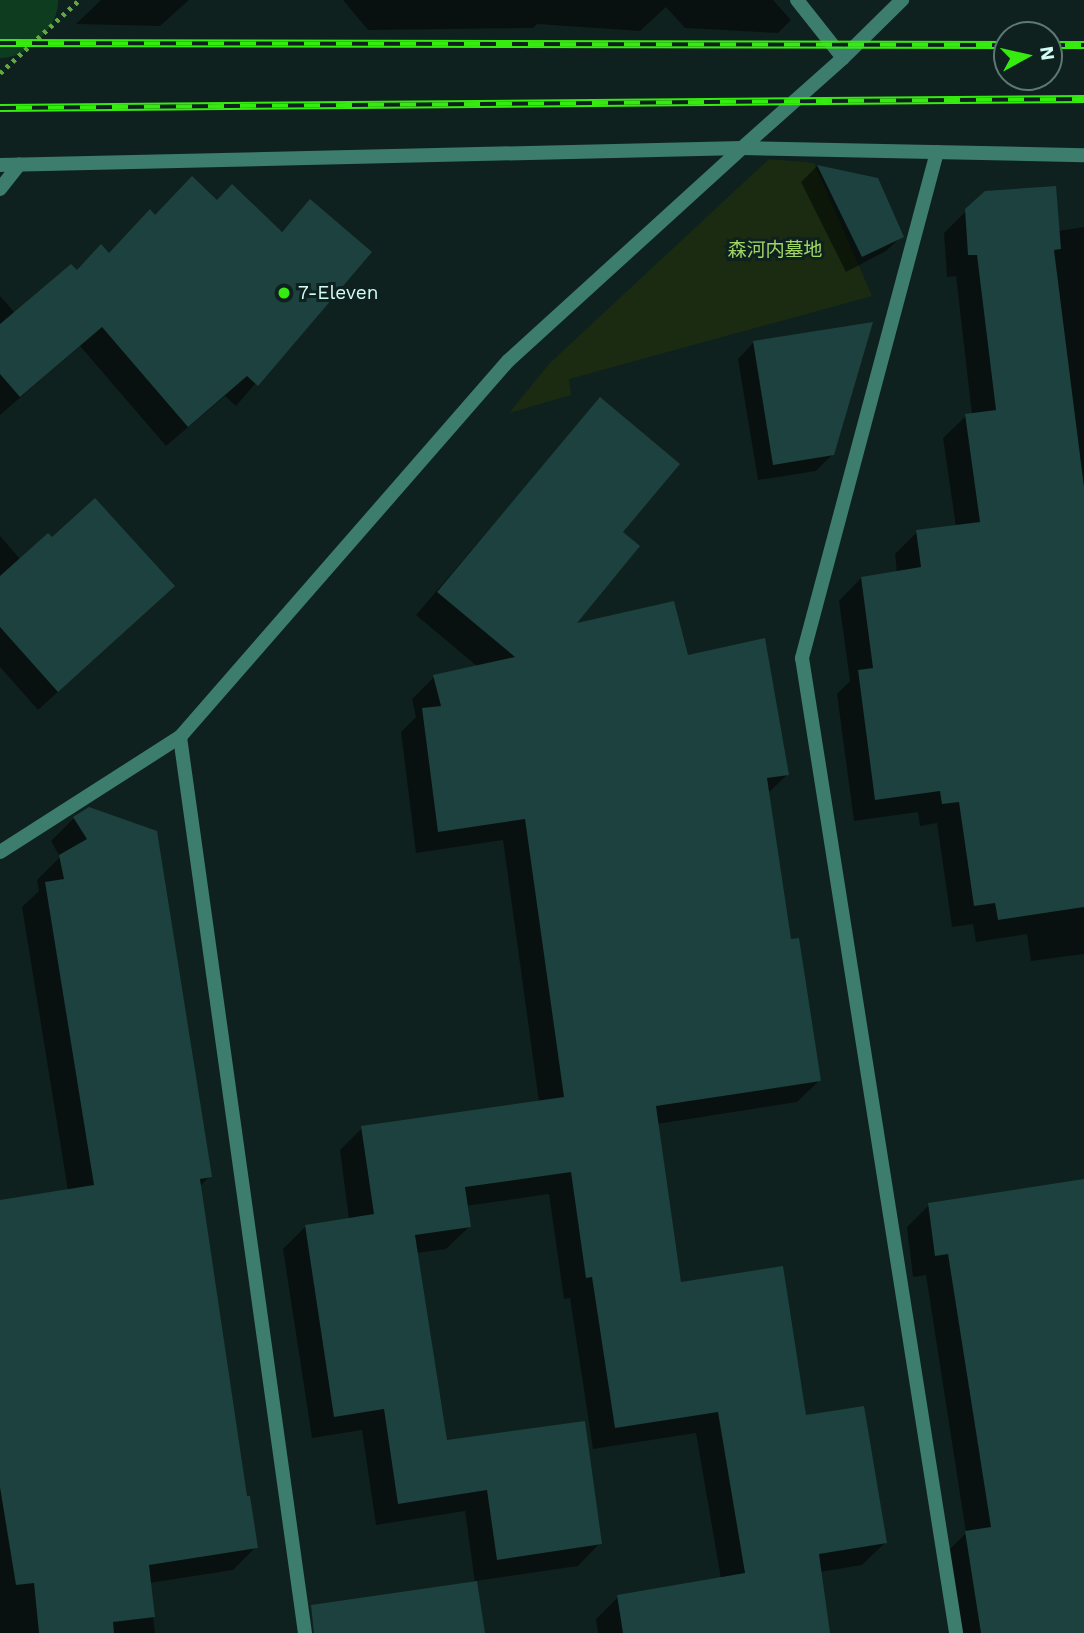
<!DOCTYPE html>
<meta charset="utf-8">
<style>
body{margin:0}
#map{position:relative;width:1084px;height:1633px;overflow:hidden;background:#0f211f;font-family:"Work Sans","Noto Sans JP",sans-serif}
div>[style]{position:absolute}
.green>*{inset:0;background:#1a2b12}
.shadow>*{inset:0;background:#0007}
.river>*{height:98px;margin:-49px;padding:0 49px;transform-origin:49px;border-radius:49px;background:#0d3c1e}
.building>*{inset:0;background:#1c413e}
.path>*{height:4.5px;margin-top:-2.25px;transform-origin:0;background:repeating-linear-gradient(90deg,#5eac36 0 3.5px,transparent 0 8.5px)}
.minor>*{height:14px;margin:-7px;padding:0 7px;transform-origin:7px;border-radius:7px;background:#3d7d6e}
.tertiary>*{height:14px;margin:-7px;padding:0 7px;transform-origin:7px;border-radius:7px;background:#3d7d6e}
.rail>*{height:8px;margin-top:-4px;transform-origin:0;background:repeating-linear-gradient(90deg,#0f211f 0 16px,#36eb0f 0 32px);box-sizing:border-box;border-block:2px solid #36eb0f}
.dots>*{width:19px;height:19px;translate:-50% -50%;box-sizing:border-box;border:4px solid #0f211f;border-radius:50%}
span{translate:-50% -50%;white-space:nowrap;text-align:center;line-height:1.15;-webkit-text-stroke:6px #0f211f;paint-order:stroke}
.park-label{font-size:19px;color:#a0d763}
.poi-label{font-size:19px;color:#d2fcf5}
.left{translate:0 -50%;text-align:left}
.north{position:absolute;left:993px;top:21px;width:70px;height:70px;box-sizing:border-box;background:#0f211f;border:2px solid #5d7975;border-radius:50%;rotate:82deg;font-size:19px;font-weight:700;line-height:28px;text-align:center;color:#d2fcf5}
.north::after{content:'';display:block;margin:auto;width:24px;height:32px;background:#36eb0f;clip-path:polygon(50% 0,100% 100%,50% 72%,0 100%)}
</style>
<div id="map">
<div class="green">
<i style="clip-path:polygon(769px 159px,814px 163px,872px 296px,569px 379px,571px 395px,509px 413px,550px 363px)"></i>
</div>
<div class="shadow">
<i style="clip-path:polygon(101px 0,189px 0,160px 26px,76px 24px)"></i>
<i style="clip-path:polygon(343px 0,773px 0,791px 20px,778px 33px,685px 28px,666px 7px,640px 31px,537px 24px,533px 28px,368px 30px)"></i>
<i style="clip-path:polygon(817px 166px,877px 180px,903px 235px,886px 251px,846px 272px,801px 182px)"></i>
<i style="clip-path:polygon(311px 201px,369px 252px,236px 406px,225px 396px,166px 446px,80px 346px,0 415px,0 296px,15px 313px,76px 272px,109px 255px,155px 217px,217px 202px,280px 233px)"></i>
<i style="clip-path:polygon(967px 210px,1058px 231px,1084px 227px,1084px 954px,1031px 961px,1027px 934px,976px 942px,973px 924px,952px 927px,937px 823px,920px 826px,918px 812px,854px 821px,837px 694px,850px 681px,839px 601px,861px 578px,897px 573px,895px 554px,917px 532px,956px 527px,943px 438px,966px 416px,972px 415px,956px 276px,947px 277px,944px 233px)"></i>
<i style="clip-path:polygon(754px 342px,833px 454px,816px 471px,758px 480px,738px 359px)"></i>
<i style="clip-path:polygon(600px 400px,620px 532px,572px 626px,686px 657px,787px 775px,767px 794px,789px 941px,820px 1080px,797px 1102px,657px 1124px,680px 1284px,804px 1417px,885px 1543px,862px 1565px,820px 1572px,829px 1633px,598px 1633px,596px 1619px,618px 1597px,721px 1579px,696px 1433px,593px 1449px,570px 1298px,564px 1299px,549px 1194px,466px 1206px,469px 1227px,446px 1249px,416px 1253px,446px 1442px,600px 1543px,578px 1566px,475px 1581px,483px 1633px,338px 1633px,475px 1583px,465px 1511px,376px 1525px,362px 1430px,312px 1438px,283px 1249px,305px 1227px,349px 1220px,340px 1150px,362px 1128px,539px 1102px,503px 840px,416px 853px,401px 732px,416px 717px,412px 699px,434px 677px,478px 667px,416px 615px)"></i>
<i style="clip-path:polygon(0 536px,21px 560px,153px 605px,38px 710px,0 667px)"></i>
<i style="clip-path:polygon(89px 808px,210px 1176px,200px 1186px,246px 1498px,256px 1547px,233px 1570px,149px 1583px,155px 1633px,0 1633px,0 1202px,68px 1191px,22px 907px,39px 891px,37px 880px,60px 857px,51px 841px,74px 818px)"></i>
<i style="clip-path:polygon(1084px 1181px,1084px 1633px,956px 1633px,944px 1555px,966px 1533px,926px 1275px,913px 1277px,907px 1227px,929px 1205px)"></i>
</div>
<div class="river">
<i style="left:0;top:9px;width:13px;rotate:-45deg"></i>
</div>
<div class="building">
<i style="clip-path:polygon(817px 165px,878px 178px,904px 237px,862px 257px)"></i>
<i style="clip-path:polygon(192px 176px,217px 200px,232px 184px,282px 232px,310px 199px,372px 252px,258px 386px,247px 376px,188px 427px,102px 327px,20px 397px,0 374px,0 324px,71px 264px,77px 270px,101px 244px,109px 253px,150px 209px,155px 215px)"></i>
<i style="clip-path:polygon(1056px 186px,1061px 249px,1054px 250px,1084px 487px,1084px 907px,998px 920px,995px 903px,974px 906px,959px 802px,942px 804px,940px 791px,875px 800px,858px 670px,873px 668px,861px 577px,921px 567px,916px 530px,980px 522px,965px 414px,996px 410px,977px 255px,968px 255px,965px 209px,985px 191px)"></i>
<i style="clip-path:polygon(873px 322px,834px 455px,773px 465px,753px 341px)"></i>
<i style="clip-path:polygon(600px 397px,680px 464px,623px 532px,640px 546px,577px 623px,674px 601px,688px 655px,765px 638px,789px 775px,767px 778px,791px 939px,799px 938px,821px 1081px,656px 1106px,681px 1282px,783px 1266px,806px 1415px,864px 1406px,887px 1543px,819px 1554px,830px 1633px,623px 1633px,617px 1595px,745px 1573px,718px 1412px,615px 1428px,592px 1277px,586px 1278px,571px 1172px,465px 1187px,471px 1227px,415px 1235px,447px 1440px,585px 1421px,602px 1544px,497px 1560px,487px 1490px,398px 1504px,384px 1409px,334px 1417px,305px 1225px,374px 1214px,361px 1126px,564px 1097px,525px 819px,438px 832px,422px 708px,441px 706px,433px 675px,515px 657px,437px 592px)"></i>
<i style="clip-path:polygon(95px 498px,175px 586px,58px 692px,0 627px,0 576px,48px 533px,52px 537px)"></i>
<i style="clip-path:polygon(89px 807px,157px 831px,212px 1177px,200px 1179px,247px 1496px,250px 1496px,258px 1548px,149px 1565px,155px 1617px,113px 1622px,114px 1633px,39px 1633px,34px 1583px,16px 1585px,0 1487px,0 1200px,94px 1185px,45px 882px,64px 879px,59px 855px,87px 839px,73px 817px)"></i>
<i style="clip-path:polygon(1084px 1179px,1084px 1633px,981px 1633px,965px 1531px,991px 1527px,948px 1254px,935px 1256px,928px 1203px)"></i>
<i style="clip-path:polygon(477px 1581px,485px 1633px,314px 1633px,311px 1605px)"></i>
</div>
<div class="path">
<i style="left:0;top:73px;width:108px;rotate:-42.7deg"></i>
</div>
<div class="minor">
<i style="left:797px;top:0;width:74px;rotate:51.6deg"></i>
<i style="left:742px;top:148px;width:135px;rotate:-41.7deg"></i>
<i style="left:843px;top:58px;width:83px;rotate:-44.5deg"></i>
<i style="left:937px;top:152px;width:524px;rotate:104.94deg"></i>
<i style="left:802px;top:658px;width:987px;rotate:81.02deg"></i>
<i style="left:0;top:165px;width:742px;rotate:-1.31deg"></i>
<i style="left:742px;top:148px;width:342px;rotate:1.2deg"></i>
<i style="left:0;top:189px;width:31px;rotate:-52deg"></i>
<i style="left:180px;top:737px;width:905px;rotate:82.06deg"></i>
</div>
<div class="tertiary">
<i style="left:0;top:852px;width:214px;rotate:-32.6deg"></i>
<i style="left:180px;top:737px;width:499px;rotate:-48.9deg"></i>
<i style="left:508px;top:361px;width:316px;rotate:-42.3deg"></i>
</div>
<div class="rail">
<i style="left:0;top:43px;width:1007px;rotate:0.11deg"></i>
<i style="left:1049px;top:45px;width:35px"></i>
<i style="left:0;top:108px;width:1084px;rotate:-0.48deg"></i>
</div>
<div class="dots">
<i style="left:284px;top:293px;background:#36eb0f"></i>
</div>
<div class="park-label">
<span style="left:775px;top:250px">森河内墓地</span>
</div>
<div class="poi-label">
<span class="left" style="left:298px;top:293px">7-Eleven</span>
</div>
<div class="north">N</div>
</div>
